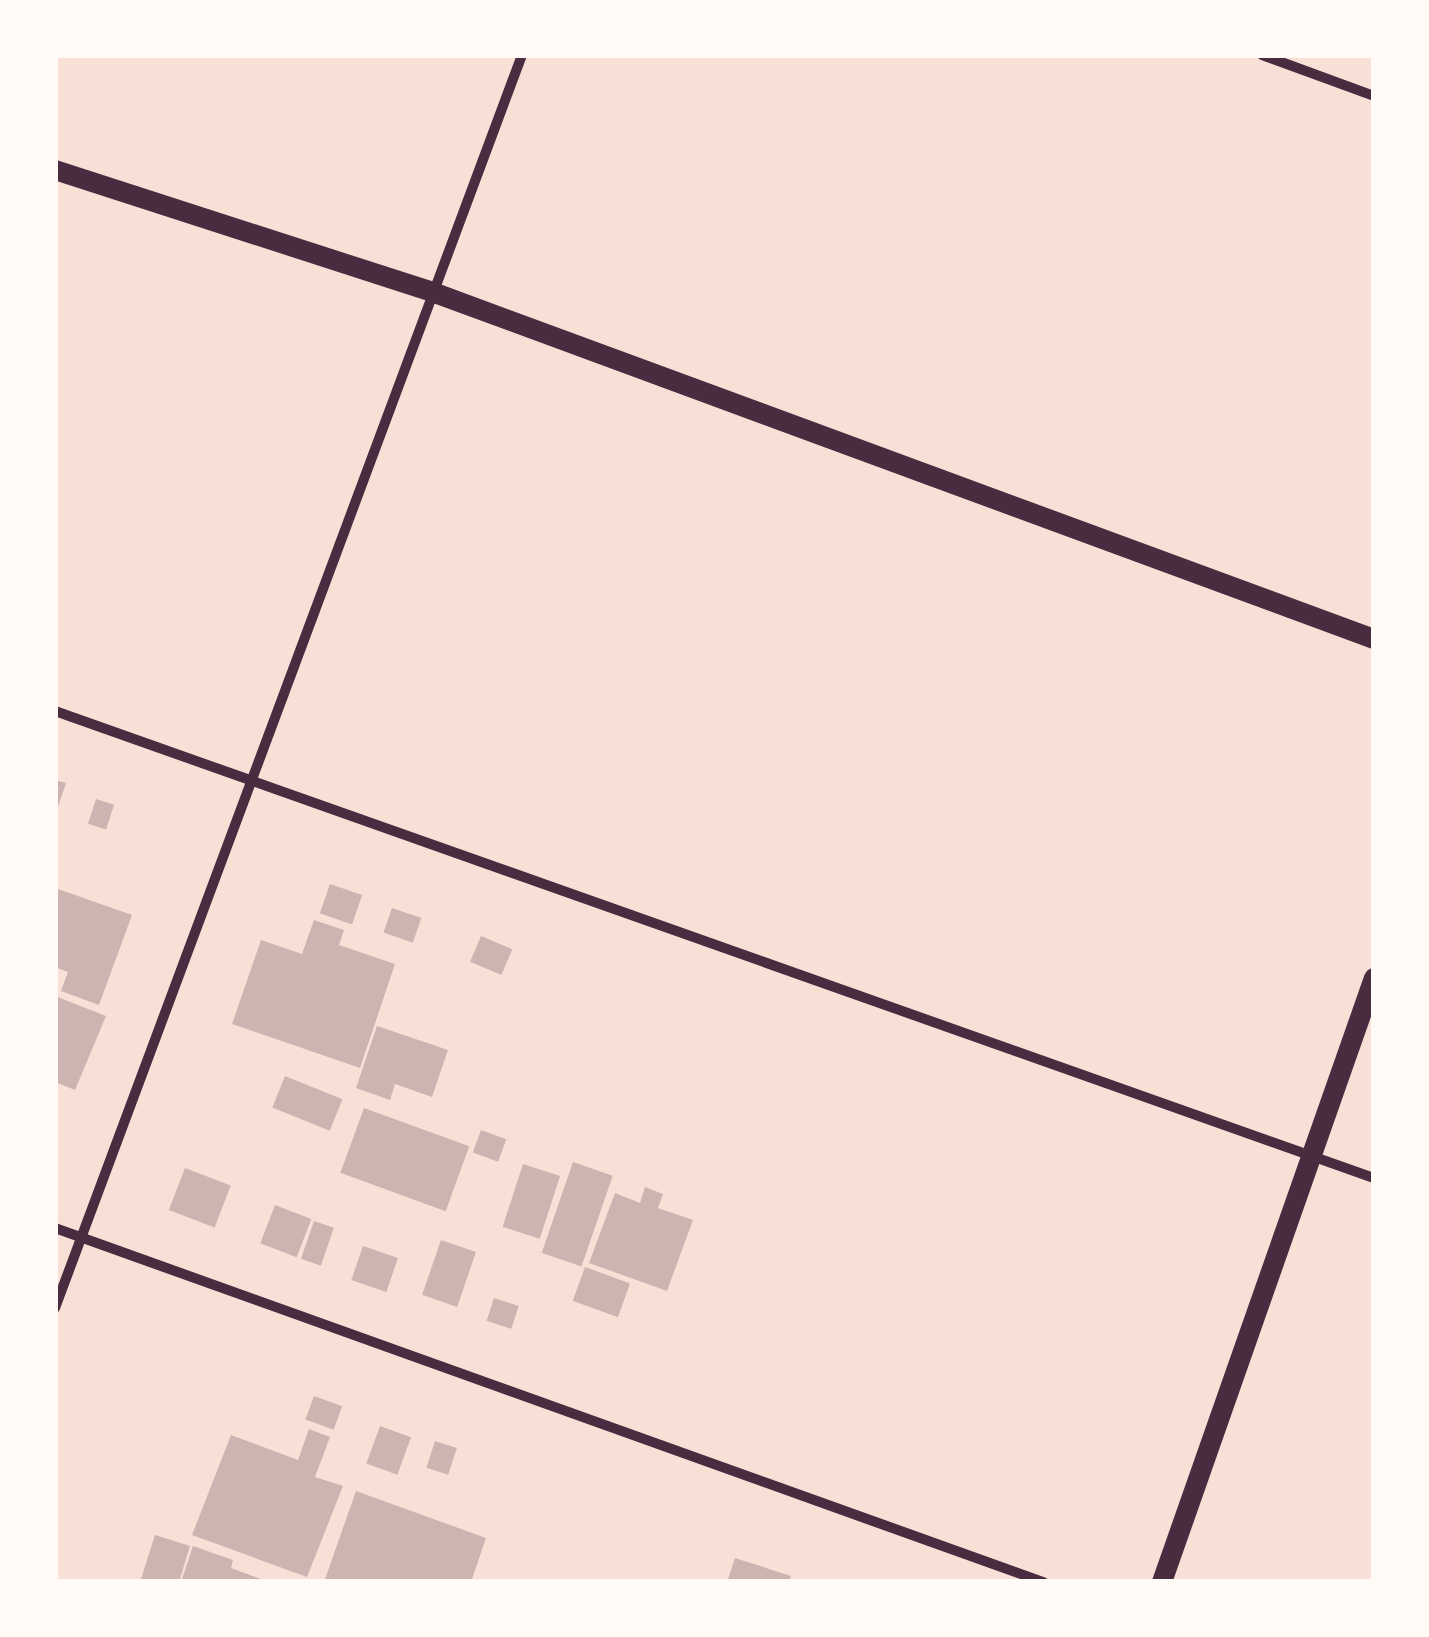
<!DOCTYPE html>
<style>
body{margin:0}
#map{position:relative;width:1429px;height:1637px;overflow:hidden;background:#f7e1d7;font-family:Jost,sans-serif}
div>[style]{position:absolute}
.building>*{inset:0;background:#ccb4b1;transform-origin:0 0}
.minor>*{height:10px;margin:-5px;padding:0 5px;transform-origin:5px;border-radius:5px;background:#4a2c40}
.secondary>*{height:20px;margin:-10px;padding:0 10px;transform-origin:10px;border-radius:10px;background:#4a2c40}
span{translate:-50% -50%;white-space:nowrap;text-align:center;line-height:1.15;-webkit-text-stroke:10px #fffaf5;paint-order:stroke}
.frame{position:absolute;inset:0;border:58px solid #fffaf5;pointer-events:none}
</style>
<div id="map">
<div class="building">
<i style="clip-path:polygon(55px 780px,66px 783px,56px 813px,55px 813px)"></i>
<i style="left:96px;top:799px;width:19px;height:26px;rotate:18deg"></i>
<i style="left:330px;top:884px;width:34px;height:31px;rotate:19deg"></i>
<i style="clip-path:polygon(55px 888px,132px 915px,99px 1005px,61px 991px,68px 972px,55px 967px)"></i>
<i style="left:392px;top:908px;width:31px;height:26px;rotate:19deg"></i>
<i style="clip-path:polygon(314px 920px,344px 930px,339px 945px,395px 964px,360px 1068px,232px 1024px,261px 940px,302px 954px)"></i>
<i style="left:481px;top:936px;width:34px;height:28px;rotate:23deg"></i>
<i style="clip-path:polygon(55px 996px,106px 1016px,75px 1090px,55px 1082px)"></i>
<i style="clip-path:polygon(377px 1026px,448px 1050px,432px 1097px,395px 1084px,390px 1100px,356px 1088px)"></i>
<i style="left:285px;top:1076px;width:62px;height:34px;rotate:22deg"></i>
<i style="left:364px;top:1108px;width:112px;height:69px;rotate:20deg"></i>
<i style="left:481px;top:1130px;width:27px;height:24px;rotate:20deg"></i>
<i style="left:573px;top:1162px;width:42px;height:96px;rotate:19deg"></i>
<i style="left:523px;top:1164px;width:39px;height:66px;rotate:18deg"></i>
<i style="left:185px;top:1168px;width:49px;height:45px;rotate:21deg"></i>
<i style="clip-path:polygon(645px 1187px,663px 1194px,658px 1208px,693px 1220px,667px 1291px,589px 1263px,615px 1193px,640px 1203px)"></i>
<i style="left:275px;top:1205px;width:39px;height:41px;rotate:21deg"></i>
<i style="left:314px;top:1221px;width:21px;height:40px;rotate:19deg"></i>
<i style="left:441px;top:1240px;width:37px;height:58px;rotate:19deg"></i>
<i style="left:363px;top:1246px;width:37px;height:36px;rotate:19deg"></i>
<i style="left:585px;top:1267px;width:48px;height:36px;rotate:20deg"></i>
<i style="left:494px;top:1298px;width:26px;height:24px;rotate:18deg"></i>
<i style="left:314px;top:1396px;width:30px;height:25px;rotate:20deg"></i>
<i style="left:380px;top:1426px;width:33px;height:40px;rotate:20deg"></i>
<i style="clip-path:polygon(309px 1429px,330px 1437px,315px 1477px,343px 1486px,307px 1577px,192px 1535px,231px 1435px,298px 1460px)"></i>
<i style="left:435px;top:1441px;width:23px;height:28px;rotate:18deg"></i>
<i style="clip-path:polygon(356px 1491px,486px 1538px,471px 1582px,324px 1582px)"></i>
<i style="clip-path:polygon(155px 1535px,190px 1546px,179px 1582px,140px 1582px)"></i>
<i style="clip-path:polygon(193px 1546px,233px 1560px,231px 1568px,269px 1582px,181px 1582px)"></i>
<i style="clip-path:polygon(735px 1558px,791px 1576px,789px 1582px,727px 1582px)"></i>
</div>
<div class="minor">
<i style="left:1262px;top:55px;width:119px;rotate:20.1deg"></i>
<i style="left:55px;top:711px;width:1399px;rotate:19.5deg"></i>
<i style="left:55px;top:1228px;width:1050px;rotate:19.71deg"></i>
<i style="left:55px;top:1308px;width:1337px;rotate:-69.56deg"></i>
</div>
<div class="secondary">
<i style="left:55px;top:170px;width:399px;rotate:17.9deg"></i>
<i style="left:435px;top:293px;width:1001px;rotate:20.23deg"></i>
<i style="left:1162px;top:1582px;width:640px;rotate:-70.66deg"></i>
</div>
<div class="frame"></div>
</div>
